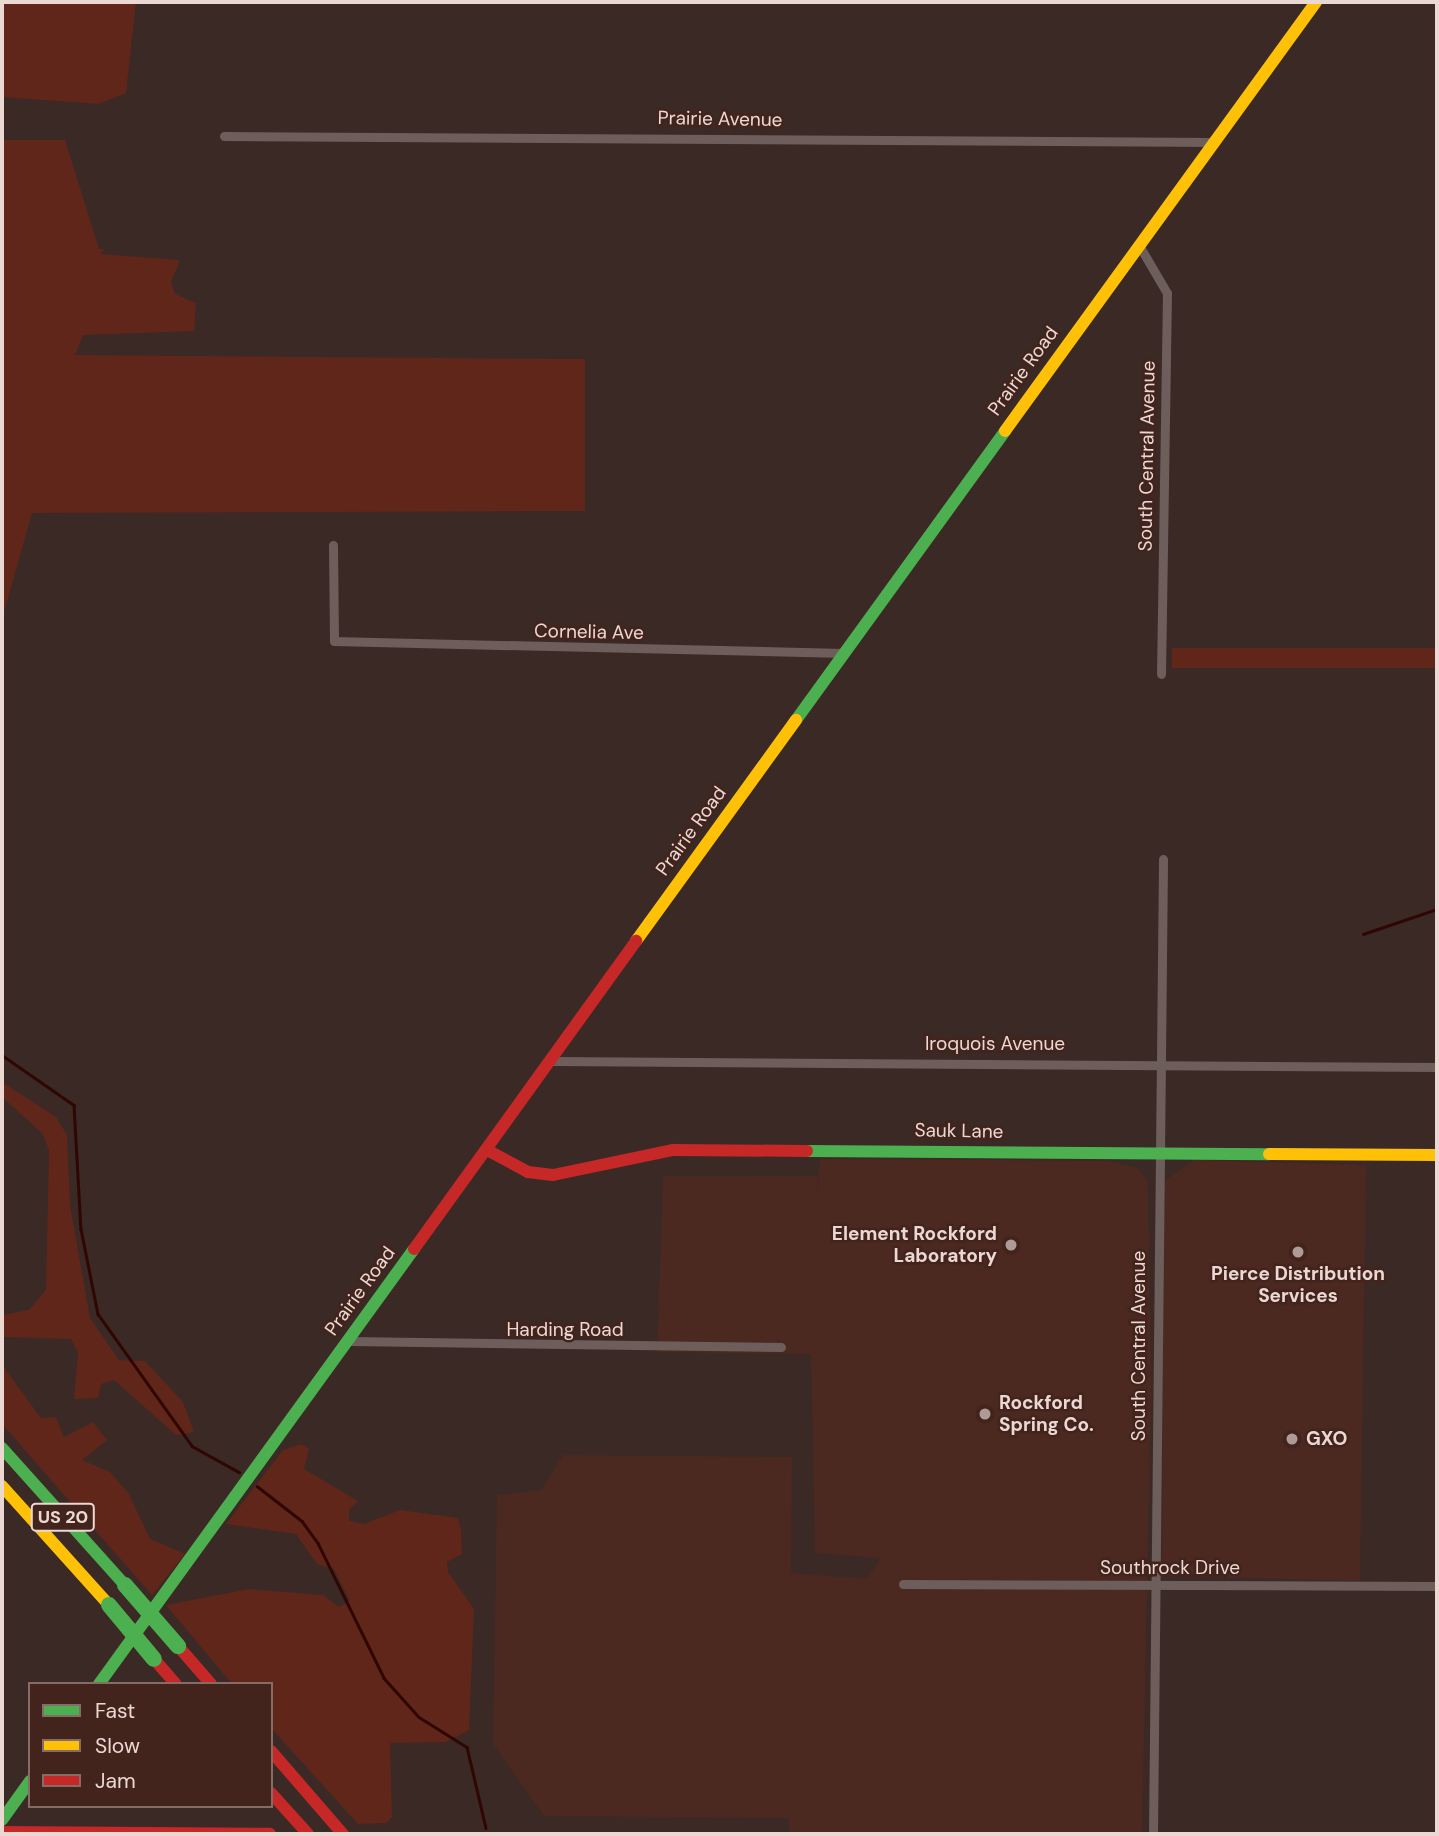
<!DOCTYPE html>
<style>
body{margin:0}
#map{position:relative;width:1439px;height:1836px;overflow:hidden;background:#3a2925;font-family:"DM Sans",sans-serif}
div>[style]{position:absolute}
.built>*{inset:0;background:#4b2921}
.green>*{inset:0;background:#60261a;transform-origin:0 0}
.stream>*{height:2.5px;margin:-1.25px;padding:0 1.25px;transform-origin:1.25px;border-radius:1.25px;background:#300603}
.street>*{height:9px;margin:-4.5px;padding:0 4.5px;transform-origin:4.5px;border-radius:4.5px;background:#6d5e5b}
.fast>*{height:12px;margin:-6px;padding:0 6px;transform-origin:6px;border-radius:6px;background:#4caf50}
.slow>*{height:12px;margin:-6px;padding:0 6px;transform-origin:6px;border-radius:6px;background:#ffc107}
.jam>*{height:12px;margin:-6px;padding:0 6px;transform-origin:6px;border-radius:6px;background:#c62828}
.fast-bridge>*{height:16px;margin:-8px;padding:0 8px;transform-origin:8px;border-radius:8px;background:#4caf50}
.dots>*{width:19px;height:19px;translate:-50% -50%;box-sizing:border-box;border:4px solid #42241d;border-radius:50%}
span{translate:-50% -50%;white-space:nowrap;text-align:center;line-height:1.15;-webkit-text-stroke:5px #42241d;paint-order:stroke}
.shield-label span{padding:2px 5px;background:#42241d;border:2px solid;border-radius:5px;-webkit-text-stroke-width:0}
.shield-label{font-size:18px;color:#ecd8d3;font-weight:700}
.street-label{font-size:19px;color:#ecd8d3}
.poi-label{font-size:19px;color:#ecd8d3;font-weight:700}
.right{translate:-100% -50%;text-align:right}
.left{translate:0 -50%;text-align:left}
.frame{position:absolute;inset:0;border:4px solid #ecd8d3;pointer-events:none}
.legend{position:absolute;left:28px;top:1682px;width:245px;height:126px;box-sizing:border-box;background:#42241d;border:2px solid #866c66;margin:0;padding:9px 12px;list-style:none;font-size:21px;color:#ecd8d3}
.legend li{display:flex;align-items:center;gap:14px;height:35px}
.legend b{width:35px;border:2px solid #866c66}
</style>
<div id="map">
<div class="built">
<i style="clip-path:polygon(820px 1159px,1110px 1161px,1137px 1168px,1148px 1182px,1151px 1388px,1142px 1833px,789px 1833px,789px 1818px,544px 1816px,493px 1744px,497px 1495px,541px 1490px,563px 1455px,792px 1457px,791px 1573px,867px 1579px,881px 1558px,815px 1553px,811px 1354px,657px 1352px,663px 1176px,818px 1176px,817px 1206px)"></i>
<i style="clip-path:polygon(1194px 1160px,1366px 1165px,1360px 1581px,1162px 1576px,1163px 1206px,1165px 1181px)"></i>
</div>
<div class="green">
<i style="clip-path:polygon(2px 2px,136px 2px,126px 93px,99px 104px,2px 97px)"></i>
<i style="clip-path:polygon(2px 140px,65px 140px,99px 249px,105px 249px,100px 254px,180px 260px,171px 282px,175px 294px,196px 303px,194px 331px,83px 335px,75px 355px,585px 359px,585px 511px,32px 513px,2px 619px)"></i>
<i style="left:1172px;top:648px;width:265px;height:20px"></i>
<i style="clip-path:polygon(2px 1082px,56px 1117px,67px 1135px,70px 1205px,90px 1318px,119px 1360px,145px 1361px,183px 1402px,194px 1432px,176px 1435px,114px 1380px,101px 1384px,98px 1398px,74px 1399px,78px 1353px,71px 1339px,2px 1337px,2px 1315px,29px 1310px,46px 1290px,49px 1150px,43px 1134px,2px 1097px)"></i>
<i style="clip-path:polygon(2px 1365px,41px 1418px,56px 1417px,64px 1437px,93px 1422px,107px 1440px,82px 1460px,110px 1472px,129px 1494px,150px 1539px,185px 1554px,152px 1595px,2px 1424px)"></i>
<i style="clip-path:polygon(301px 1444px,309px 1449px,304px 1469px,358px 1501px,349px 1510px,349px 1521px,364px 1524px,400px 1510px,458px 1518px,461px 1530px,462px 1554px,447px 1562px,448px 1572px,474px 1609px,469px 1730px,446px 1742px,390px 1743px,392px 1817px,386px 1823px,358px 1824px,271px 1728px,271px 1684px,232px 1684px,166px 1605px,249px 1589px,323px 1595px,339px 1607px,350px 1601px,334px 1569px,317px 1564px,296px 1534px,226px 1524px,283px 1450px)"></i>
</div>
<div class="stream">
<i style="left:1363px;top:934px;width:78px;rotate:-18.7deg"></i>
<i style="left:2px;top:1055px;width:88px;rotate:34.8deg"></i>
<i style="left:74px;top:1105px;width:124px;rotate:86.8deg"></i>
<i style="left:81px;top:1229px;width:87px;rotate:78.7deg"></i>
<i style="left:98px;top:1314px;width:162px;rotate:54.5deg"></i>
<i style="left:192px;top:1446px;width:54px;rotate:29deg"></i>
<i style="left:257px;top:1486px;width:57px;rotate:37.9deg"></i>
<i style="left:302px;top:1521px;width:27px;rotate:54deg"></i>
<i style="left:318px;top:1543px;width:150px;rotate:63.9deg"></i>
<i style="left:384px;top:1678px;width:52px;rotate:48.1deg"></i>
<i style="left:419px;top:1717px;width:57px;rotate:32deg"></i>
<i style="left:467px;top:1747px;width:83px;rotate:76.8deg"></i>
</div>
<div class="street">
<i style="left:224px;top:136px;width:991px;rotate:0.35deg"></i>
<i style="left:1140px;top:247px;width:53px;rotate:59.6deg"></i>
<i style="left:1167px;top:293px;width:381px;rotate:90.9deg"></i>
<i style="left:333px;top:545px;width:96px;rotate:89.4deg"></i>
<i style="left:334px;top:641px;width:510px;rotate:1.35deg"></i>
<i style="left:553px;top:1061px;width:884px;rotate:0.39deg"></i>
<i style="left:349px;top:1341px;width:432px;rotate:0.8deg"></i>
<i style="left:903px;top:1584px;width:534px;rotate:0.21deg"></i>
<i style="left:1153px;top:1834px;width:975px;rotate:-89.41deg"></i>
</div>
<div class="fast">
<i style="left:796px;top:720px;width:357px;rotate:-54.1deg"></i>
<i style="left:807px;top:1151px;width:462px;rotate:0.4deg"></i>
<i style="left:2px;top:1448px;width:184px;rotate:48.1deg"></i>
<i style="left:99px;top:1684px;width:537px;rotate:-54.09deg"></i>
<i style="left:2px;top:1820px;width:48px;rotate:-54.3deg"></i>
</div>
<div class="slow">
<i style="left:1005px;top:431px;width:530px;rotate:-54.06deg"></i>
<i style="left:636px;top:941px;width:273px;rotate:-54.1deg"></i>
<i style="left:1269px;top:1154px;width:168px;rotate:0.3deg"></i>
<i style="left:2px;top:1486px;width:160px;rotate:48deg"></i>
</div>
<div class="jam">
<i style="left:489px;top:1151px;width:44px;rotate:28.3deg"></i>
<i style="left:528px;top:1172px;width:25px;rotate:7deg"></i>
<i style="left:553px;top:1175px;width:123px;rotate:-11.8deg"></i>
<i style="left:673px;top:1150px;width:134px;rotate:0.4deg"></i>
<i style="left:414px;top:1249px;width:380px;rotate:-54.2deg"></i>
<i style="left:178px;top:1646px;width:50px;rotate:49deg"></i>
<i style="left:154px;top:1659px;width:33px;rotate:49deg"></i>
<i style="left:271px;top:1751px;width:110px;rotate:49.1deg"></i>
<i style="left:271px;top:1793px;width:55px;rotate:47.9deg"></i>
<i style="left:2px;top:1832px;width:268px;rotate:0.4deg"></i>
</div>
<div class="fast-bridge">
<i style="left:125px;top:1585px;width:81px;rotate:49deg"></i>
<i style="left:109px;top:1605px;width:70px;rotate:50.2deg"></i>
</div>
<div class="dots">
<i style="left:1011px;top:1245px;background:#ae9b96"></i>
<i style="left:1298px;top:1252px;background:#ae9b96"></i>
<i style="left:985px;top:1414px;background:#ae9b96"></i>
<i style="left:1292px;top:1439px;background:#ae9b96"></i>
</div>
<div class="shield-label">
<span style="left:63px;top:1517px">US 20</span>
</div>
<div class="street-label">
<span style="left:720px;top:119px;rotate:1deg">Prairie Avenue</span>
<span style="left:1023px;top:371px;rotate:-54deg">Prairie Road</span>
<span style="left:1147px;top:456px;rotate:-89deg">South Central Avenue</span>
<span style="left:589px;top:632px;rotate:1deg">Cornelia Ave</span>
<span style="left:691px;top:831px;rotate:-54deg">Prairie Road</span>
<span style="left:995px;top:1044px">Iroquois Avenue</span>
<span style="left:959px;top:1131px;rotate:1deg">Sauk Lane</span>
<span style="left:360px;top:1291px;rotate:-54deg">Prairie Road</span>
<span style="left:565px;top:1330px">Harding Road</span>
<span style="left:1139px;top:1346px;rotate:-90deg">South Central Avenue</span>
<span style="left:1170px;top:1568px">Southrock Drive</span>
</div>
<div class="poi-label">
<span class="right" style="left:997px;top:1245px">Element Rockford<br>Laboratory</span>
<span style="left:1298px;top:1285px">Pierce Distribution<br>Services</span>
<span class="left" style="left:999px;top:1414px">Rockford<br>Spring Co.</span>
<span class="left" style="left:1306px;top:1439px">GXO</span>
</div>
<div class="frame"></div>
<ul class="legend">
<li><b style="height:9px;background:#4caf50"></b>Fast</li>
<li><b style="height:9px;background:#ffc107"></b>Slow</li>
<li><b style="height:9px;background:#c62828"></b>Jam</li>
</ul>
</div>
